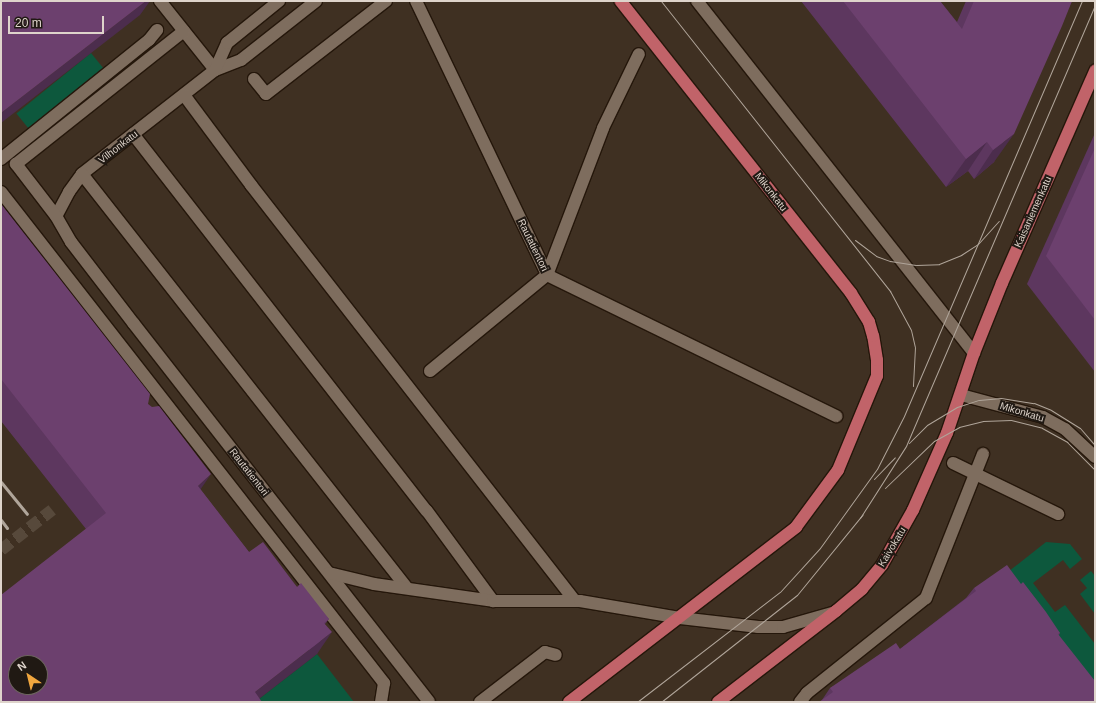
<!DOCTYPE html>
<style>
body{margin:0}
#map{position:relative;width:1096px;height:703px;overflow:hidden;background:#3f3022;font-family:Arial,sans-serif}
div>[style]{position:absolute}
.green>*{inset:0;background:#0d583d;transform-origin:0 0}
.minor-tunnel>*{height:12px;margin-top:-6px;transform-origin:0;background:repeating-linear-gradient(90deg,#57493b 0 12px,transparent 0 18px)}
.roads{filter:drop-shadow(1px 0 #25170b) drop-shadow(-1px 0 #25170b) drop-shadow(0 1px #25170b) drop-shadow(0 -1px #25170b)}
.minor>*{height:12px;margin:-6px;padding:0 6px;transform-origin:6px;border-radius:6px;background:#7e6d5e}
.major>*{height:12px;margin:-6px;padding:0 6px;transform-origin:6px;border-radius:6px;background:#c16369}
.tram>*{height:1px;margin:-0.5px;padding:0 0.5px;transform-origin:0.5px;border-radius:0.5px;background:#b0a59a}
.rail>*{height:3px;margin:-1.5px;padding:0 1.5px;transform-origin:1.5px;border-radius:1.5px;background:#b0a59a}
.wall>*{inset:0;background:#5d375f}
.shaded-wall>*{inset:0;background:#4c2d4d}
.building>*{inset:0;background:#6c406e}
span{translate:-50% -50%;white-space:nowrap;text-align:center;line-height:1.15;-webkit-text-stroke:4px #201913;paint-order:stroke}
.street-label{font-size:10px;color:#ded4cb}
.frame{position:absolute;inset:0;border:2px solid #ded4cb;pointer-events:none}
.north{position:absolute;left:8px;top:655px;width:40px;height:40px;box-sizing:border-box;background:#201913;border:1px solid #6c645d;border-radius:50%;rotate:325deg;font-size:11px;font-weight:700;line-height:16px;text-align:center;color:#ded4cb}
.north::after{content:'';display:block;margin:auto;width:14px;height:18px;background:#f0a63e;clip-path:polygon(50% 0,100% 100%,50% 72%,0 100%)}
.scale{position:absolute;left:8px;top:16px;width:96px;height:18px;box-sizing:border-box;border:2px solid #ded4cb;border-top:0;padding-left:5px;font-size:12px;line-height:14px;white-space:nowrap;color:#ded4cb;-webkit-text-stroke:3px #201913;paint-order:stroke}
</style>
<div id="map">
<div class="green">
<i style="left:91px;top:53px;width:22px;height:96px;rotate:51deg"></i>
<i style="clip-path:polygon(1046px 542px,1070px 544px,1082px 559px,1070px 569px,1063px 560px,1033px 583px,1055px 612px,1065px 605px,1095px 644px,1095px 702px,994px 583px)"></i>
<i style="clip-path:polygon(1091px 571px,1095px 576px,1095px 614px,1080px 594px,1087px 588px,1080px 580px)"></i>
<i style="clip-path:polygon(317px 654px,354px 702px,255px 702px)"></i>
</div>
<div class="minor-tunnel">
<i style="left:1px;top:550px;width:65px;rotate:-38.1deg"></i>
</div>
<div class="roads">
<div class="minor">
<i style="left:160px;top:1px;width:88px;rotate:51.4deg"></i>
<i style="left:316px;top:1px;width:95px;rotate:141.8deg"></i>
<i style="left:241px;top:60px;width:28px;rotate:159deg"></i>
<i style="left:215px;top:70px;width:169px;rotate:142deg"></i>
<i style="left:82px;top:174px;width:22px;rotate:126deg"></i>
<i style="left:69px;top:192px;width:27px;rotate:118deg"></i>
<i style="left:56px;top:216px;width:30px;rotate:60deg"></i>
<i style="left:71px;top:242px;width:103px;rotate:52.5deg"></i>
<i style="left:134px;top:324px;width:479px;rotate:52deg"></i>
<i style="left:416px;top:1px;width:304px;rotate:64.4deg"></i>
<i style="left:547px;top:275px;width:157px;rotate:-69.1deg"></i>
<i style="left:603px;top:128px;width:82px;rotate:-64.1deg"></i>
<i style="left:697px;top:1px;width:448px;rotate:51.8deg"></i>
<i style="left:215px;top:70px;width:30px;rotate:-66deg"></i>
<i style="left:227px;top:43px;width:67px;rotate:-38.9deg"></i>
<i style="left:254px;top:79px;width:19px;rotate:51deg"></i>
<i style="left:266px;top:94px;width:152px;rotate:-37.8deg"></i>
<i style="left:184px;top:95px;width:112px;rotate:53.3deg"></i>
<i style="left:251px;top:185px;width:527px;rotate:52.09deg"></i>
<i style="left:133px;top:134px;width:478px;rotate:52.1deg"></i>
<i style="left:427px;top:511px;width:112px;rotate:53.7deg"></i>
<i style="left:1px;top:159px;width:190px;rotate:-38.8deg"></i>
<i style="left:149px;top:40px;width:13px;rotate:-51deg"></i>
<i style="left:82px;top:174px;width:526px;rotate:51.87deg"></i>
<i style="left:1px;top:192px;width:623px;rotate:52.04deg"></i>
<i style="left:384px;top:683px;width:19px;rotate:99deg"></i>
<i style="left:56px;top:216px;width:66px;rotate:-127.6deg"></i>
<i style="left:16px;top:164px;width:214px;rotate:-38.4deg"></i>
<i style="left:430px;top:371px;width:151px;rotate:-39.4deg"></i>
<i style="left:547px;top:275px;width:322px;rotate:26deg"></i>
<i style="left:961px;top:395px;width:85px;rotate:15deg"></i>
<i style="left:1043px;top:417px;width:25px;rotate:29deg"></i>
<i style="left:1065px;top:429px;width:41px;rotate:43deg"></i>
<i style="left:953px;top:463px;width:117px;rotate:25.9deg"></i>
<i style="left:329px;top:573px;width:46px;rotate:13.7deg"></i>
<i style="left:374px;top:584px;width:120px;rotate:8.1deg"></i>
<i style="left:493px;top:601px;width:87px"></i>
<i style="left:580px;top:601px;width:101px;rotate:9.6deg"></i>
<i style="left:680px;top:618px;width:79px;rotate:6.6deg"></i>
<i style="left:758px;top:627px;width:25px"></i>
<i style="left:783px;top:627px;width:51px;rotate:-15.9deg"></i>
<i style="left:480px;top:702px;width:82px;rotate:-37.6deg"></i>
<i style="left:545px;top:652px;width:11px;rotate:15deg"></i>
<i style="left:800px;top:702px;width:11px;rotate:-52deg"></i>
<i style="left:807px;top:693px;width:152px;rotate:-38.6deg"></i>
<i style="left:926px;top:598px;width:155px;rotate:-68.4deg"></i>
</div>
<div class="major">
<i style="left:569px;top:702px;width:287px;rotate:-37.6deg"></i>
<i style="left:796px;top:527px;width:71px;rotate:-53.6deg"></i>
<i style="left:838px;top:470px;width:102px;rotate:-67.5deg"></i>
<i style="left:877px;top:376px;width:16px;rotate:-90deg"></i>
<i style="left:877px;top:360px;width:24px;rotate:-99deg"></i>
<i style="left:873px;top:336px;width:15px;rotate:-106deg"></i>
<i style="left:869px;top:322px;width:34px;rotate:-122deg"></i>
<i style="left:851px;top:293px;width:372px;rotate:-128.3deg"></i>
<i style="left:718px;top:702px;width:149px;rotate:-37.6deg"></i>
<i style="left:836px;top:611px;width:34px;rotate:-40deg"></i>
<i style="left:862px;top:589px;width:31px;rotate:-50deg"></i>
<i style="left:882px;top:565px;width:63px;rotate:-60.6deg"></i>
<i style="left:913px;top:510px;width:84px;rotate:-66.2deg"></i>
<i style="left:947px;top:433px;width:84px;rotate:-71.4deg"></i>
<i style="left:974px;top:353px;width:75px;rotate:-68.2deg"></i>
<i style="left:1002px;top:283px;width:232px;rotate:-66.3deg"></i>
</div>
</div>
<div class="tram">
<i style="left:661px;top:1px;width:370px;rotate:51.7deg"></i>
<i style="left:890px;top:291px;width:44px;rotate:61.7deg"></i>
<i style="left:911px;top:330px;width:17px;rotate:77deg"></i>
<i style="left:915px;top:347px;width:39px;rotate:93deg"></i>
<i style="left:855px;top:240px;width:26px;rotate:37deg"></i>
<i style="left:876px;top:256px;width:15px;rotate:20deg"></i>
<i style="left:890px;top:261px;width:26px;rotate:9deg"></i>
<i style="left:916px;top:265px;width:23px;rotate:-2deg"></i>
<i style="left:939px;top:264px;width:24px;rotate:-22deg"></i>
<i style="left:961px;top:255px;width:20px;rotate:-33deg"></i>
<i style="left:978px;top:244px;width:31px;rotate:-48deg"></i>
<i style="left:909px;top:443px;width:25px;rotate:-45deg"></i>
<i style="left:927px;top:425px;width:35px;rotate:-31deg"></i>
<i style="left:957px;top:407px;width:23px;rotate:-18deg"></i>
<i style="left:979px;top:400px;width:22px;rotate:-5deg"></i>
<i style="left:1001px;top:398px;width:33px;rotate:9deg"></i>
<i style="left:1034px;top:403px;width:18px;rotate:22deg"></i>
<i style="left:1051px;top:410px;width:34px;rotate:32deg"></i>
<i style="left:1080px;top:428px;width:23px;rotate:49deg"></i>
<i style="left:874px;top:479px;width:30px;rotate:-46deg"></i>
<i style="left:885px;top:488px;width:68px;rotate:-43.8deg"></i>
<i style="left:934px;top:441px;width:29px;rotate:-29deg"></i>
<i style="left:959px;top:427px;width:25px;rotate:-14deg"></i>
<i style="left:983px;top:421px;width:28px;rotate:-2deg"></i>
<i style="left:1011px;top:420px;width:32px;rotate:14deg"></i>
<i style="left:1042px;top:428px;width:29px;rotate:29deg"></i>
<i style="left:1067px;top:442px;width:40px;rotate:45deg"></i>
<i style="left:860px;top:518px;width:85px;rotate:-57.4deg"></i>
<i style="left:906px;top:446px;width:480px;rotate:-66.8deg"></i>
<i style="left:637px;top:702px;width:180px;rotate:-37.6deg"></i>
<i style="left:780px;top:592px;width:59px;rotate:-47.7deg"></i>
<i style="left:820px;top:548px;width:97px;rotate:-54.2deg"></i>
<i style="left:877px;top:469px;width:59px;rotate:-63deg"></i>
<i style="left:904px;top:416px;width:452px;rotate:-66.8deg"></i>
<i style="left:661px;top:702px;width:173px;rotate:-38.2deg"></i>
<i style="left:797px;top:595px;width:104px;rotate:-50.8deg"></i>
</div>
<div class="rail">
<i style="left:1px;top:482px;width:41px;rotate:50.9deg"></i>
<i style="left:1px;top:520px;width:10px;rotate:53deg"></i>
</div>
<div class="wall">
<i style="clip-path:polygon(801px 1px,940px 1px,957px 22px,966px 1px,1072px 1px,994px 162px,974px 179px,968px 171px,946px 187px)"></i>
<i style="clip-path:polygon(1095px 133px,1095px 372px,1027px 284px)"></i>
<i style="clip-path:polygon(1px 204px,148px 404px,200px 489px,249px 552px,297px 587px,329px 619px,325px 624px,317px 654px,86px 529px,1px 421px)"></i>
<i style="clip-path:polygon(974px 588px,1060px 633px,1059px 635px,822px 700px,830px 688px,900px 649px,966px 598px)"></i>
</div>
<div class="shaded-wall">
<i style="clip-path:polygon(146px 1px,150px 1px,140px 15px,1px 123px,1px 113px)"></i>
<i style="clip-path:polygon(1014px 134px,994px 162px,974px 179px,993px 150px)"></i>
<i style="clip-path:polygon(987px 142px,968px 171px,946px 187px,966px 159px)"></i>
<i style="clip-path:polygon(211px 474px,196px 496px,198px 486px)"></i>
<i style="clip-path:polygon(332px 632px,317px 654px,255px 702px,255px 692px)"></i>
</div>
<div class="building">
<i style="clip-path:polygon(1px 1px,146px 1px,1px 113px)"></i>
<i style="clip-path:polygon(843px 1px,940px 1px,962px 29px,974px 1px,1072px 1px,1062px 26px,1014px 134px,993px 150px,987px 142px,966px 159px)"></i>
<i style="clip-path:polygon(1095px 148px,1095px 320px,1046px 256px)"></i>
<i style="clip-path:polygon(evenodd,1px 204px,150px 394px,148px 404px,152px 407px,159px 406px,211px 474px,198px 486px,249px 552px,263px 542px,297px 587px,301px 583px,329px 619px,324px 623px,332px 632px,255px 692px,262px 702px,1px 702px,1px 595px,106px 513px,1px 379px,1px 204px,16px 663px,40px 663px,40px 687px,16px 687px,16px 663px)"></i>
<i style="clip-path:polygon(1007px 565px,1021px 584px,1023px 582px,1046px 612px,1060px 633px,1058px 634px,1095px 681px,1095px 702px,819px 702px,833px 692px,830px 688px,896px 643px,900px 649px,976px 591px,974px 588px)"></i>
</div>
<div class="street-label">
<span style="left:118px;top:147px;rotate:-38deg">Vilhonkatu</span>
<span style="left:771px;top:192px;rotate:52deg">Mikonkatu</span>
<span style="left:1033px;top:212px;rotate:-66deg">Kaisaniemenkatu</span>
<span style="left:533px;top:245px;rotate:64deg">Rautatientori</span>
<span style="left:1022px;top:412px;rotate:17deg">Mikonkatu</span>
<span style="left:249px;top:472px;rotate:52deg">Rautatientori</span>
<span style="left:892px;top:547px;rotate:-59deg">Kaivokatu</span>
</div>
<div class="frame"></div>
<div class="north">N</div>
<div class="scale">20 m</div>
</div>
